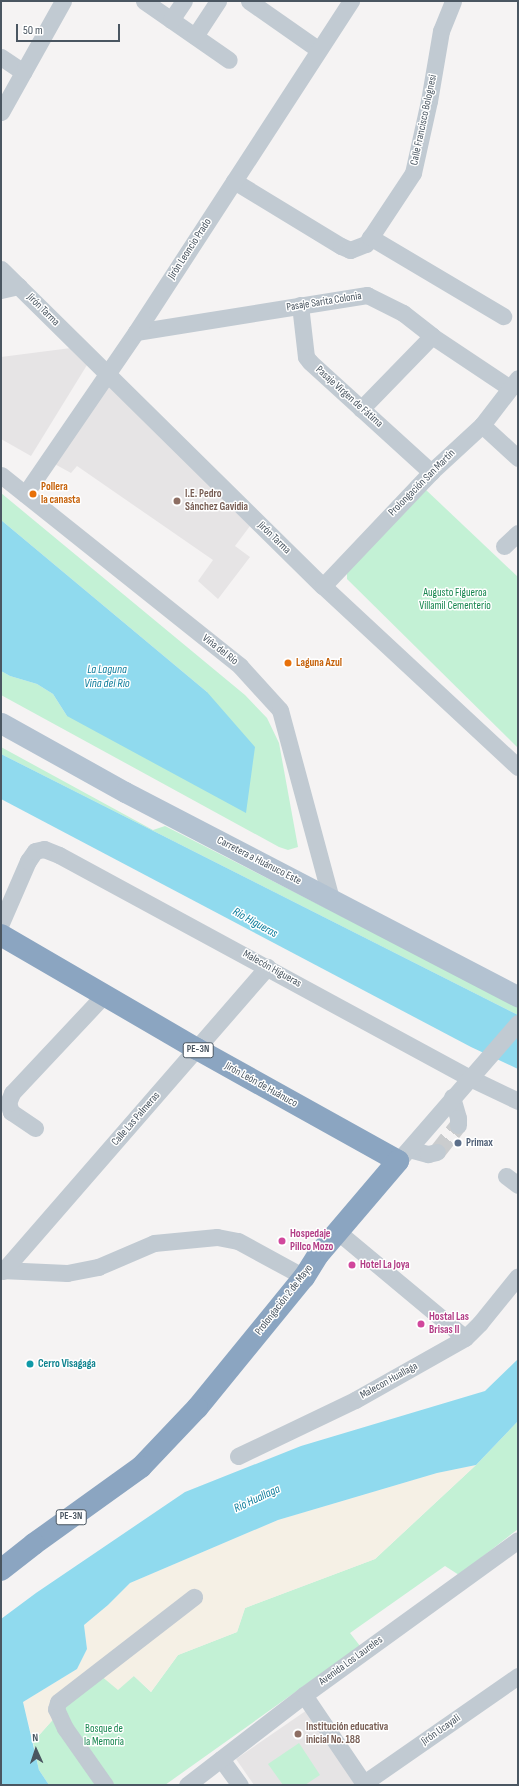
<!DOCTYPE html>
<meta charset="utf-8">
<style>
body{margin:0}
#map{position:relative;width:519px;height:1786px;overflow:hidden;background:#f5f3f3;font-family:"Sofia Sans Condensed",sans-serif}
div>[style]{position:absolute}
.education>*{inset:0;background:#e6e4e5}
.green>*{inset:0;background:#c3f1d5}
.sand>*{inset:0;background:#f5f0e5}
.water>*{inset:0;background:#90daee}
.minor-tunnel>*{height:17px;margin-top:-8.5px;transform-origin:0;background:repeating-linear-gradient(90deg,#caccce 0 17px,transparent 0 25px)}
.minor>*{height:17px;margin:-8.5px;padding:0 8.5px;transform-origin:8.5px;border-radius:8.5px;background:#c1cad2}
.major>*{height:21px;margin:-10.5px;padding:0 10.5px;transform-origin:10.5px;border-radius:10.5px;background:#b3c2d1}
.highway>*{height:22px;margin:-11px;padding:0 11px;transform-origin:11px;border-radius:11px;background:#8ba5c1}
.dots>*{width:11px;height:11px;translate:-50% -50%;box-sizing:border-box;border:2px solid #fff;border-radius:50%}
span{translate:-50% -50%;white-space:nowrap;text-align:center;line-height:1.15;-webkit-text-stroke:3px #fff;paint-order:stroke}
.shield-label span{padding:1px 3px;background:#fff;border:1px solid;border-radius:3px;-webkit-text-stroke-width:0}
.shield-label{font-size:10px;color:#4a5661;font-weight:700}
.street-label{font-size:11px;color:#4a5661}
.food-label{font-size:11px;color:#c56008;font-weight:700}
.left{translate:0 -50%;text-align:left}
.education-label{font-size:11px;color:#785e54;font-weight:700}
.park-label{font-size:11px;color:#17864f}
.service-label{font-size:11px;color:#4e5e75;font-weight:700}
.hotel-label{font-size:11px;color:#b23c85;font-weight:700}
.culture-label{font-size:11px;color:#0d838f;font-weight:700}
.water-label{font-size:12px;color:#0c7c9b;font-style:italic}
.frame{position:absolute;inset:0;border:2px solid #4a5661;pointer-events:none}
.north{position:absolute;left:16px;top:1730px;width:40px;height:40px;-webkit-text-stroke:3px #fff;paint-order:stroke;rotate:357deg;font-size:11px;font-weight:700;line-height:16px;text-align:center;color:#4a5661}
.north::after{content:'';display:block;margin:auto;width:14px;height:18px;background:#4a5661;clip-path:polygon(50% 0,100% 100%,50% 72%,0 100%)}
.scale{position:absolute;left:16px;top:24px;width:104px;height:18px;box-sizing:border-box;border:2px solid #4a5661;border-top:0;padding-left:5px;font-size:12px;line-height:14px;white-space:nowrap;color:#4a5661;-webkit-text-stroke:3px #fff;paint-order:stroke}
</style>
<div id="map">
<div class="education">
<i style="clip-path:polygon(71px 348px,87px 365px,31px 456px,1px 439px,1px 357px)"></i>
<i style="clip-path:polygon(107px 384px,250px 526px,235px 546px,250px 557px,218px 599px,198px 581px,213px 560px,77px 466px,71px 473px,51px 462px)"></i>
<i style="clip-path:polygon(307px 1710px,358px 1782px,353px 1785px,254px 1785px,236px 1759px)"></i>
</div>
<div class="green">
<i style="clip-path:polygon(425px 489px,518px 577px,518px 748px,347px 579px,347px 570px)"></i>
<i style="clip-path:polygon(1px 493px,245px 695px,267px 718px,279px 743px,298px 847px,288px 850px,279px 847px,1px 695px,1px 671px,10px 676px,37px 684px,53px 694px,67px 716px,207px 692px,1px 520px)"></i>
<i style="clip-path:polygon(1px 747px,153px 830px,165px 826px,518px 1006px,518px 1015px,1px 754px)"></i>
<i style="clip-path:polygon(518px 1421px,518px 1529px,459px 1575px,445px 1566px,350px 1633px,360px 1646px,165px 1785px,49px 1785px,39px 1770px,33px 1742px,81px 1688px,100px 1675px,134px 1676px,151px 1692px,178px 1655px,237px 1632px,245px 1608px,375px 1559px,476px 1465px)"></i>
<i style="clip-path:polygon(299px 1743px,320px 1775px,305px 1785px,283px 1785px,268px 1764px)"></i>
</div>
<div class="sand">
<i style="clip-path:polygon(476px 1465px,375px 1559px,245px 1608px,237px 1632px,178px 1655px,151px 1692px,134px 1676px,118px 1690px,100px 1675px,81px 1688px,33px 1742px,23px 1702px,77px 1669px,87px 1649px,84px 1625px,108px 1605px,130px 1583px,278px 1520px,437px 1473px)"></i>
</div>
<div class="water">
<i style="clip-path:polygon(1px 520px,207px 692px,255px 747px,246px 813px,67px 716px,53px 694px,37px 684px,10px 676px,1px 671px)"></i>
<i style="clip-path:polygon(1px 754px,518px 1015px,518px 1069px,471px 1047px,1px 799px)"></i>
<i style="clip-path:polygon(518px 1359px,518px 1421px,476px 1465px,437px 1473px,278px 1520px,130px 1583px,108px 1605px,84px 1625px,87px 1649px,77px 1669px,23px 1702px,39px 1770px,49px 1785px,1px 1785px,1px 1619px,36px 1593px,185px 1492px,301px 1446px,485px 1391px)"></i>
</div>
<div class="minor-tunnel">
<i style="left:437px;top:1152px;width:34px;rotate:-52deg"></i>
</div>
<div class="minor">
<i style="left:144px;top:1px;width:103px;rotate:34.8deg"></i>
<i style="left:249px;top:1px;width:85px;rotate:35deg"></i>
<i style="left:171px;top:20px;width:23px;rotate:-56deg"></i>
<i style="left:195px;top:36px;width:42px;rotate:-56.7deg"></i>
<i style="left:1px;top:57px;width:27px;rotate:34deg"></i>
<i style="left:1px;top:112px;width:127px;rotate:-60.8deg"></i>
<i style="left:234px;top:181px;width:125px;rotate:31.3deg"></i>
<i style="left:341px;top:246px;width:10px;rotate:24deg"></i>
<i style="left:350px;top:250px;width:17px;rotate:-21deg"></i>
<i style="left:366px;top:244px;width:85px;rotate:-56.5deg"></i>
<i style="left:413px;top:173px;width:74px;rotate:-77.5deg"></i>
<i style="left:429px;top:101px;width:71px;rotate:-80.3deg"></i>
<i style="left:441px;top:31px;width:32px;rotate:-68deg"></i>
<i style="left:370px;top:237px;width:155px;rotate:30.7deg"></i>
<i style="left:1px;top:269px;width:452px;rotate:44.6deg"></i>
<i style="left:323px;top:586px;width:266px;rotate:42.9deg"></i>
<i style="left:1px;top:290px;width:18px;rotate:-13deg"></i>
<i style="left:300px;top:305px;width:52px;rotate:83.4deg"></i>
<i style="left:306px;top:357px;width:6px;rotate:51deg"></i>
<i style="left:310px;top:362px;width:164px;rotate:42.3deg"></i>
<i style="left:136px;top:332px;width:234px;rotate:-9.1deg"></i>
<i style="left:367px;top:295px;width:40px;rotate:26.6deg"></i>
<i style="left:403px;top:313px;width:37px;rotate:38deg"></i>
<i style="left:432px;top:336px;width:94px;rotate:33.7deg"></i>
<i style="left:361px;top:409px;width:102px;rotate:-45.8deg"></i>
<i style="left:482px;top:425px;width:49px;rotate:42.5deg"></i>
<i style="left:1px;top:475px;width:306px;rotate:38.6deg"></i>
<i style="left:240px;top:666px;width:59px;rotate:47.7deg"></i>
<i style="left:280px;top:710px;width:196px;rotate:74.9deg"></i>
<i style="left:25px;top:494px;width:196px;rotate:-55.6deg"></i>
<i style="left:136px;top:332px;width:395px;rotate:-57deg"></i>
<i style="left:504px;top:546px;width:19px;rotate:-43deg"></i>
<i style="left:323px;top:586px;width:157px;rotate:-46.5deg"></i>
<i style="left:431px;top:472px;width:69px;rotate:-42.7deg"></i>
<i style="left:482px;top:425px;width:59px;rotate:-52.5deg"></i>
<i style="left:1px;top:923px;width:68px;rotate:-66.5deg"></i>
<i style="left:28px;top:861px;width:12px;rotate:-55deg"></i>
<i style="left:35px;top:851px;width:9px;rotate:-13deg"></i>
<i style="left:44px;top:849px;width:16px;rotate:22deg"></i>
<i style="left:59px;top:855px;width:468px;rotate:28.5deg"></i>
<i style="left:470px;top:1078px;width:53px;rotate:25.6deg"></i>
<i style="left:452px;top:1097px;width:22px;rotate:74deg"></i>
<i style="left:458px;top:1118px;width:7px;rotate:90deg"></i>
<i style="left:35px;top:1128px;width:29px;rotate:-146deg"></i>
<i style="left:11px;top:1112px;width:9px;rotate:-108deg"></i>
<i style="left:8px;top:1103px;width:11px;rotate:-68deg"></i>
<i style="left:12px;top:1093px;width:133px;rotate:-46.8deg"></i>
<i style="left:409px;top:1149px;width:20px;rotate:15deg"></i>
<i style="left:428px;top:1154px;width:9px;rotate:-13deg"></i>
<i style="left:398px;top:1161px;width:183px;rotate:-49deg"></i>
<i style="left:506px;top:1176px;width:15px;rotate:37deg"></i>
<i style="left:338px;top:1232px;width:165px;rotate:39.8deg"></i>
<i style="left:1px;top:1270px;width:66px;rotate:2.6deg"></i>
<i style="left:67px;top:1273px;width:32px;rotate:-11deg"></i>
<i style="left:98px;top:1267px;width:61px;rotate:-23.2deg"></i>
<i style="left:154px;top:1243px;width:63px;rotate:-5.4deg"></i>
<i style="left:217px;top:1237px;width:21px;rotate:11deg"></i>
<i style="left:238px;top:1241px;width:75px;rotate:28.6deg"></i>
<i style="left:3px;top:1271px;width:403px;rotate:-49deg"></i>
<i style="left:238px;top:1456px;width:130px;rotate:-25.6deg"></i>
<i style="left:355px;top:1400px;width:126px;rotate:-29.4deg"></i>
<i style="left:465px;top:1338px;width:21px;rotate:-45deg"></i>
<i style="left:480px;top:1323px;width:60px;rotate:-51deg"></i>
<i style="left:304px;top:1695px;width:109px;rotate:55.9deg"></i>
<i style="left:221px;top:1759px;width:32px;rotate:54deg"></i>
<i style="left:364px;top:1783px;width:188px;rotate:-34.8deg"></i>
<i style="left:105px;top:1785px;width:70px;rotate:-125.1deg"></i>
<i style="left:65px;top:1728px;width:21px;rotate:-115deg"></i>
<i style="left:56px;top:1709px;width:7px;rotate:-74deg"></i>
<i style="left:58px;top:1702px;width:172px;rotate:-37.7deg"></i>
<i style="left:187px;top:1785px;width:148px;rotate:-37.6deg"></i>
<i style="left:304px;top:1695px;width:264px;rotate:-35.9deg"></i>
</div>
<div class="major">
<i style="left:1px;top:723px;width:142px;rotate:29.1deg"></i>
<i style="left:125px;top:792px;width:443px;rotate:27.5deg"></i>
</div>
<div class="highway">
<i style="left:1px;top:935px;width:227px;rotate:30.2deg"></i>
<i style="left:197px;top:1049px;width:230px;rotate:29.1deg"></i>
<i style="left:398px;top:1161px;width:123px;rotate:130.4deg"></i>
<i style="left:318px;top:1255px;width:26px;rotate:122deg"></i>
<i style="left:304px;top:1277px;width:169px;rotate:129.2deg"></i>
<i style="left:197px;top:1408px;width:81px;rotate:133.5deg"></i>
<i style="left:141px;top:1467px;width:132px;rotate:144.3deg"></i>
<i style="left:34px;top:1544px;width:42px;rotate:141.8deg"></i>
</div>
<div class="dots">
<i style="left:33px;top:494px;background:#e8710a"></i>
<i style="left:177px;top:501px;background:#8d6e63"></i>
<i style="left:288px;top:663px;background:#e8710a"></i>
<i style="left:458px;top:1143px;background:#5c6f8a"></i>
<i style="left:282px;top:1241px;background:#d1479c"></i>
<i style="left:352px;top:1265px;background:#d1479c"></i>
<i style="left:421px;top:1324px;background:#d1479c"></i>
<i style="left:30px;top:1364px;background:#0f9aa8"></i>
<i style="left:298px;top:1734px;background:#8d6e63"></i>
</div>
<div class="shield-label">
<span style="left:198px;top:1050px">PE-3N</span>
<span style="left:71px;top:1517px">PE-3N</span>
</div>
<div class="street-label">
<span style="left:424px;top:120px;rotate:-78deg">Calle Francisco Bolognesi</span>
<span style="left:190px;top:249px;rotate:-57deg">Jirón Leoncio Prado</span>
<span style="left:324px;top:302px;rotate:-9deg">Pasaje Sarita Colonia</span>
<span style="left:43px;top:310px;rotate:45deg">Jirón Tarma</span>
<span style="left:349px;top:397px;rotate:42deg">Pasaje Virgen de Fátima</span>
<span style="left:422px;top:483px;rotate:-45deg">Prolongación San Martín</span>
<span style="left:274px;top:538px;rotate:44deg">Jirón Tarma</span>
<span style="left:220px;top:650px;rotate:38deg">Viña del Río</span>
<span style="left:259px;top:861px;rotate:27deg">Carretera a Huánuco Este</span>
<span style="left:272px;top:969px;rotate:29deg">Malecón Higueras</span>
<span style="left:261px;top:1085px;rotate:29deg">Jirón León de Huánuco</span>
<span style="left:136px;top:1119px;rotate:-49deg">Calle Las Palmeras</span>
<span style="left:284px;top:1300px;rotate:-52deg">Prolongación 2 de Mayo</span>
<span style="left:389px;top:1381px;rotate:-29deg">Malecon Huallaga</span>
<span style="left:351px;top:1661px;rotate:-36deg">Avenida Los Laureles</span>
<span style="left:441px;top:1730px;rotate:-35deg">Jirón Ucayali</span>
</div>
<div class="food-label">
<span class="left" style="left:41px;top:494px">Pollera<br>la canasta</span>
<span class="left" style="left:296px;top:663px">Laguna Azul</span>
</div>
<div class="education-label">
<span class="left" style="left:185px;top:501px">I.E. Pedro<br>Sánchez Gavidia</span>
<span class="left" style="left:306px;top:1734px">Institución educativa<br>inicial No. 188</span>
</div>
<div class="park-label">
<span style="left:455px;top:600px">Augusto Figueroa<br>Villamil Cementerio</span>
<span style="left:104px;top:1736px">Bosque de<br>la Memoria</span>
</div>
<div class="service-label">
<span class="left" style="left:466px;top:1143px">Primax</span>
</div>
<div class="hotel-label">
<span class="left" style="left:290px;top:1241px">Hospedaje<br>Pillco Mozo</span>
<span class="left" style="left:360px;top:1265px">Hotel La Joya</span>
<span class="left" style="left:429px;top:1324px">Hostal Las<br>Brisas II</span>
</div>
<div class="culture-label">
<span class="left" style="left:38px;top:1364px">Cerro Visagaga</span>
</div>
<div class="water-label">
<span style="left:107px;top:677px">La Laguna<br>Viña del Rio</span>
<span style="left:255px;top:923px;rotate:29deg">Río Higueras</span>
<span style="left:257px;top:1499px;rotate:-25deg">Río Huallaga</span>
</div>
<div class="frame"></div>
<div class="north">N</div>
<div class="scale">50 m</div>
</div>
